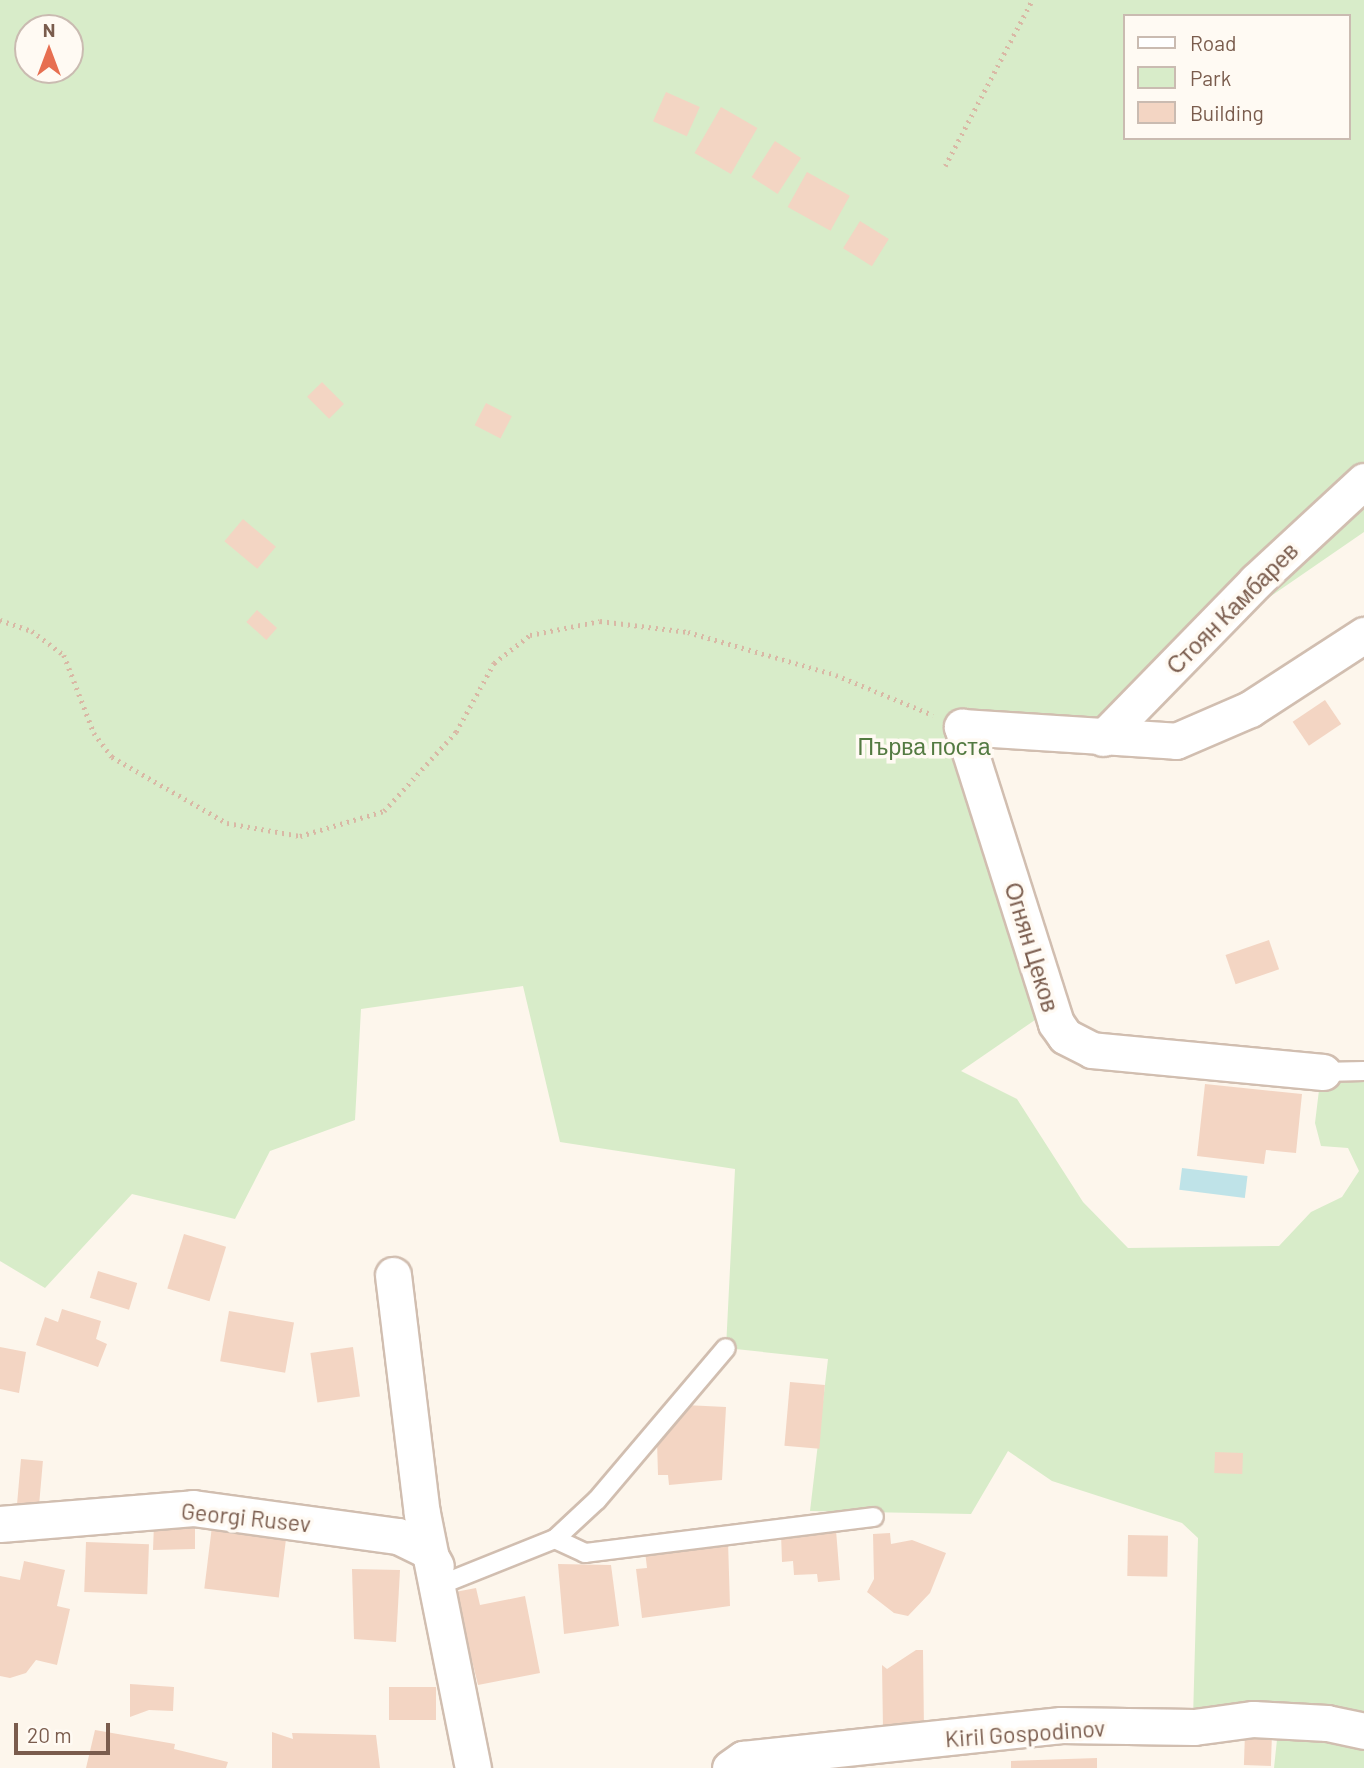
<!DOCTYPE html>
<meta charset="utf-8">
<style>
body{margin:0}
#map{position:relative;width:1364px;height:1768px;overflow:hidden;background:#fdf6ec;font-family:Barlow,sans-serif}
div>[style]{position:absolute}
.green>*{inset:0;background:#d8ecc9}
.water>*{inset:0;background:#bfe3e8;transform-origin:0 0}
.building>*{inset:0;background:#f3d5c3;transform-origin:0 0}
.path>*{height:4.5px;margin-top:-2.25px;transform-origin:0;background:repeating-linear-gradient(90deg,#d9b8a5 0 2px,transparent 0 7px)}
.roads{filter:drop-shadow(2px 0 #d1beb0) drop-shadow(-2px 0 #d1beb0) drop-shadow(0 2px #d1beb0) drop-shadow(0 -2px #d1beb0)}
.service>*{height:18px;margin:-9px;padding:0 9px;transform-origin:9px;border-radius:9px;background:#fff}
.minor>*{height:35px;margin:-17.5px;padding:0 17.5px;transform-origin:17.5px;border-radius:17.5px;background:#fff}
span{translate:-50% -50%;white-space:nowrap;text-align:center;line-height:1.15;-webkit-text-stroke:7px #fffaf3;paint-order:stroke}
.street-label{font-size:23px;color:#7a5c4d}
.park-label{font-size:23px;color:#537a41}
.legend{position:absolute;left:1123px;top:14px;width:228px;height:126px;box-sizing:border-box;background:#fffaf3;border:2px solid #cabbb1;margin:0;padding:9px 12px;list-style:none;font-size:21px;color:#7a5c4d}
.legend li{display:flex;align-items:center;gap:14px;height:35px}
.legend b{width:35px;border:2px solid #cabbb1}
.north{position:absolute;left:14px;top:14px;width:70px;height:70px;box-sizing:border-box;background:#fffaf3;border:2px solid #cabbb1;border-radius:50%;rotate:0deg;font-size:19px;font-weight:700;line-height:28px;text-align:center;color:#7a5c4d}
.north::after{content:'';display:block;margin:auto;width:24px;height:32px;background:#e76f51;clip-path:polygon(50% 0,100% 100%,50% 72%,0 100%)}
.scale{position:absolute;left:14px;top:1723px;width:96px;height:32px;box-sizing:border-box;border:4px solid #7a5c4d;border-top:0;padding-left:9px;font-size:21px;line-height:24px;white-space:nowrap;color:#7a5c4d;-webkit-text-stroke:5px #fffaf3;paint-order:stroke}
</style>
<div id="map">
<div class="green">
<i style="clip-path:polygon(evenodd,0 0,1364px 0,1364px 532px,1194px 649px,1103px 738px,962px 727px,1051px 1009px,961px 1071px,1017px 1099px,1083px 1202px,1128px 1248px,1279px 1246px,1311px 1212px,1342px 1197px,1359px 1171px,1348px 1148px,1321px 1146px,1315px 1123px,1319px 1090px,1332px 1081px,1364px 1081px,1364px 1768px,1274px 1768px,1280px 1711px,1193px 1718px,1198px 1538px,1182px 1523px,1052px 1481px,1008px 1451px,971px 1514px,810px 1511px,828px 1359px,726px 1348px,735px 1169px,560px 1142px,523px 986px,361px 1009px,355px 1120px,270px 1151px,235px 1219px,132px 1194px,45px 1288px,0 1261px,0 0,1124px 16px,1348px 16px,1348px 138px,1124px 138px,1124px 16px,0 0,28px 28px,70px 28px,70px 70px,28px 70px,28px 28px)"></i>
</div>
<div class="water">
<i style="left:1182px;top:1168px;width:66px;height:22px;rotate:7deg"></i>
</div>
<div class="building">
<i style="left:666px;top:92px;width:37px;height:32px;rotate:24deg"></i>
<i style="left:721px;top:107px;width:42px;height:53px;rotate:30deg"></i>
<i style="left:775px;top:141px;width:31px;height:43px;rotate:33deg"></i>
<i style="left:807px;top:172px;width:49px;height:40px;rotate:29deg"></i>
<i style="left:860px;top:221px;width:34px;height:32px;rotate:32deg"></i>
<i style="left:322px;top:382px;width:31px;height:21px;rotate:45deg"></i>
<i style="left:486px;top:403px;width:29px;height:25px;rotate:27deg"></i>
<i style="left:243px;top:519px;width:43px;height:29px;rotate:40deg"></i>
<i style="left:257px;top:610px;width:27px;height:16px;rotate:42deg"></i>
<i style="left:1325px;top:700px;width:29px;height:39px;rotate:56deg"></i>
<i style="left:1269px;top:940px;width:31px;height:46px;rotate:71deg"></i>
<i style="clip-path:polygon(1205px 1084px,1302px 1094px,1296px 1153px,1266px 1150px,1264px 1164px,1197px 1156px)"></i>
<i style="left:184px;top:1234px;width:44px;height:57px;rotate:17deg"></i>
<i style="left:98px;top:1271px;width:41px;height:28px;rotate:17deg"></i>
<i style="clip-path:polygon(62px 1309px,101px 1321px,96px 1339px,107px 1344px,98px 1367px,36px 1345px,45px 1317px,58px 1322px)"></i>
<i style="left:229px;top:1311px;width:66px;height:51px;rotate:10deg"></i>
<i style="clip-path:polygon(0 1347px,26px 1352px,19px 1393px,0 1389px)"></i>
<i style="left:353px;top:1347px;width:50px;height:43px;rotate:82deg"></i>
<i style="left:790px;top:1382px;width:35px;height:64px;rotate:5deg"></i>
<i style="clip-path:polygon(685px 1405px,726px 1407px,722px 1480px,669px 1485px,668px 1475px,658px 1475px,657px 1441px)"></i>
<i style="left:1215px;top:1452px;width:28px;height:21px;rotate:2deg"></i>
<i style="left:21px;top:1459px;width:22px;height:52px;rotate:5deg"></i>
<i style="left:213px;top:1518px;width:75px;height:71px;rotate:7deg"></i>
<i style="clip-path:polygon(188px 1522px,195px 1528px,195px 1549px,153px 1550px,154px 1524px)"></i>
<i style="clip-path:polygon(836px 1530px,840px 1580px,818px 1582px,817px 1574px,794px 1575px,793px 1561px,782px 1562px,781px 1534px)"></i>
<i style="clip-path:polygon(890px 1533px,891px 1544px,912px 1540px,946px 1553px,930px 1593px,908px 1616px,894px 1613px,867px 1592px,874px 1579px,873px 1534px)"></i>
<i style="left:1128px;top:1535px;width:40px;height:41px;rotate:1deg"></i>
<i style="clip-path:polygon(728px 1541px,730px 1606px,642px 1618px,636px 1569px,647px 1568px,645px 1551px)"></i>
<i style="left:86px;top:1542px;width:63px;height:50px;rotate:2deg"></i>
<i style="clip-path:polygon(24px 1561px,65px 1570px,57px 1606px,70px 1609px,57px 1665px,36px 1660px,26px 1673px,10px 1678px,0 1676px,0 1576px,20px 1580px)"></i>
<i style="clip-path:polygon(558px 1564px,611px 1565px,619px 1626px,564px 1634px)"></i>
<i style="clip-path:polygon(352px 1569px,400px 1570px,396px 1642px,354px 1639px)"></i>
<i style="clip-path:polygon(476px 1588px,480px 1605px,525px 1596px,540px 1673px,478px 1685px,455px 1592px)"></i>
<i style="clip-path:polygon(916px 1650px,923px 1650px,924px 1730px,883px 1729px,882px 1665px,887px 1669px)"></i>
<i style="clip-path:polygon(130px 1684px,174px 1687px,173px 1711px,149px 1710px,130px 1717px)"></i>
<i style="left:389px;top:1687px;width:47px;height:33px"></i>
<i style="clip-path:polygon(95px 1730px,175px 1744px,174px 1749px,228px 1762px,226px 1768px,86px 1768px)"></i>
<i style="clip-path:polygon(272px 1732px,293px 1739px,292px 1733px,376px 1735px,380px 1768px,272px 1768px)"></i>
<i style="left:1245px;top:1733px;width:27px;height:32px;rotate:2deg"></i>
<i style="clip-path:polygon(1097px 1758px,1097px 1768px,1011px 1768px,1011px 1761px)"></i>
</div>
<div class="path">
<i style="left:945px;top:166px;width:187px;rotate:-62.3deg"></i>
<i style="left:0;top:620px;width:34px;rotate:19deg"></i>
<i style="left:32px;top:631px;width:40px;rotate:37deg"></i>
<i style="left:64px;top:655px;width:84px;rotate:69deg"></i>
<i style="left:94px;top:733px;width:30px;rotate:53deg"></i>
<i style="left:112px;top:757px;width:133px;rotate:29.9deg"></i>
<i style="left:227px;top:823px;width:74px;rotate:10.1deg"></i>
<i style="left:300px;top:836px;width:88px;rotate:-16.6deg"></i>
<i style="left:384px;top:811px;width:107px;rotate:-47.7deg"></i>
<i style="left:456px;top:732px;width:79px;rotate:-61.2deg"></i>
<i style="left:494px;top:663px;width:46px;rotate:-37.9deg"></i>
<i style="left:530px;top:635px;width:71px;rotate:-11.3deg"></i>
<i style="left:600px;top:621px;width:89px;rotate:7.1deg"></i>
<i style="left:688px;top:632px;width:154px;rotate:16.2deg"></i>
<i style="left:836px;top:675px;width:105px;rotate:22.4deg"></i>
</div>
<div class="roads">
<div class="service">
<i style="left:1323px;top:1072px;width:41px;rotate:-1.4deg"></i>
<i style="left:555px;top:1539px;width:57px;rotate:-42.9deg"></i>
<i style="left:597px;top:1500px;width:199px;rotate:-49.7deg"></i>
<i style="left:440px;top:1585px;width:124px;rotate:-21.8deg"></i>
<i style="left:555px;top:1539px;width:33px;rotate:25deg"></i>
<i style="left:585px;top:1553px;width:291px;rotate:-7.1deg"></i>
</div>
<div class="minor">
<i style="left:1103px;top:738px;width:219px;rotate:-45.7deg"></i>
<i style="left:1256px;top:581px;width:147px;rotate:-42.8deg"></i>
<i style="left:1323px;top:1072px;width:232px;rotate:-174.6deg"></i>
<i style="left:1092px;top:1050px;width:30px;rotate:-153deg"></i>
<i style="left:1065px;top:1036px;width:16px;rotate:-125deg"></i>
<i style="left:1056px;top:1023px;width:311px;rotate:-107.6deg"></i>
<i style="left:962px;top:727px;width:214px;rotate:3.7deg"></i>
<i style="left:1176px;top:741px;width:81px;rotate:-23.4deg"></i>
<i style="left:1250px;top:709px;width:136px;rotate:-33deg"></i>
<i style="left:393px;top:1275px;width:240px;rotate:83.1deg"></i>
<i style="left:422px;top:1513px;width:260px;rotate:78.7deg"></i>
<i style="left:0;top:1524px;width:194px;rotate:-4.7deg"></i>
<i style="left:193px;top:1508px;width:207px;rotate:7.8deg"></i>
<i style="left:398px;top:1536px;width:32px;rotate:26deg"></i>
<i style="left:427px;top:1550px;width:18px;rotate:61deg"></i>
<i style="left:730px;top:1768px;width:16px;rotate:-35deg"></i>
<i style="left:743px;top:1759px;width:320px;rotate:-6.1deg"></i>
<i style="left:1061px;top:1725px;width:133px;rotate:0.9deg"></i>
<i style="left:1194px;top:1727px;width:60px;rotate:-7.7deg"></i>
<i style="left:1253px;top:1719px;width:74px;rotate:3.1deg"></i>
<i style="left:1327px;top:1723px;width:38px;rotate:12deg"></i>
</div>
</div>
<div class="street-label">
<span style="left:1232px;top:608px;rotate:-45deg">Стоян Камбарев</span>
<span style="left:1032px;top:947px;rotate:73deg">Огнян Цеков</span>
<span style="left:246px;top:1517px;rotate:6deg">Georgi Rusev</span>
<span style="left:1025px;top:1733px;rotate:-4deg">Kiril Gospodinov</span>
</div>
<div class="park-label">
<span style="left:924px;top:746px">Първа поста</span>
</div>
<ul class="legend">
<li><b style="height:9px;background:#fff"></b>Road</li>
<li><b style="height:19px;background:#d8ecc9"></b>Park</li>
<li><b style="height:19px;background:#f3d5c3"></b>Building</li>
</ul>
<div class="north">N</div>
<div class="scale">20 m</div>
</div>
